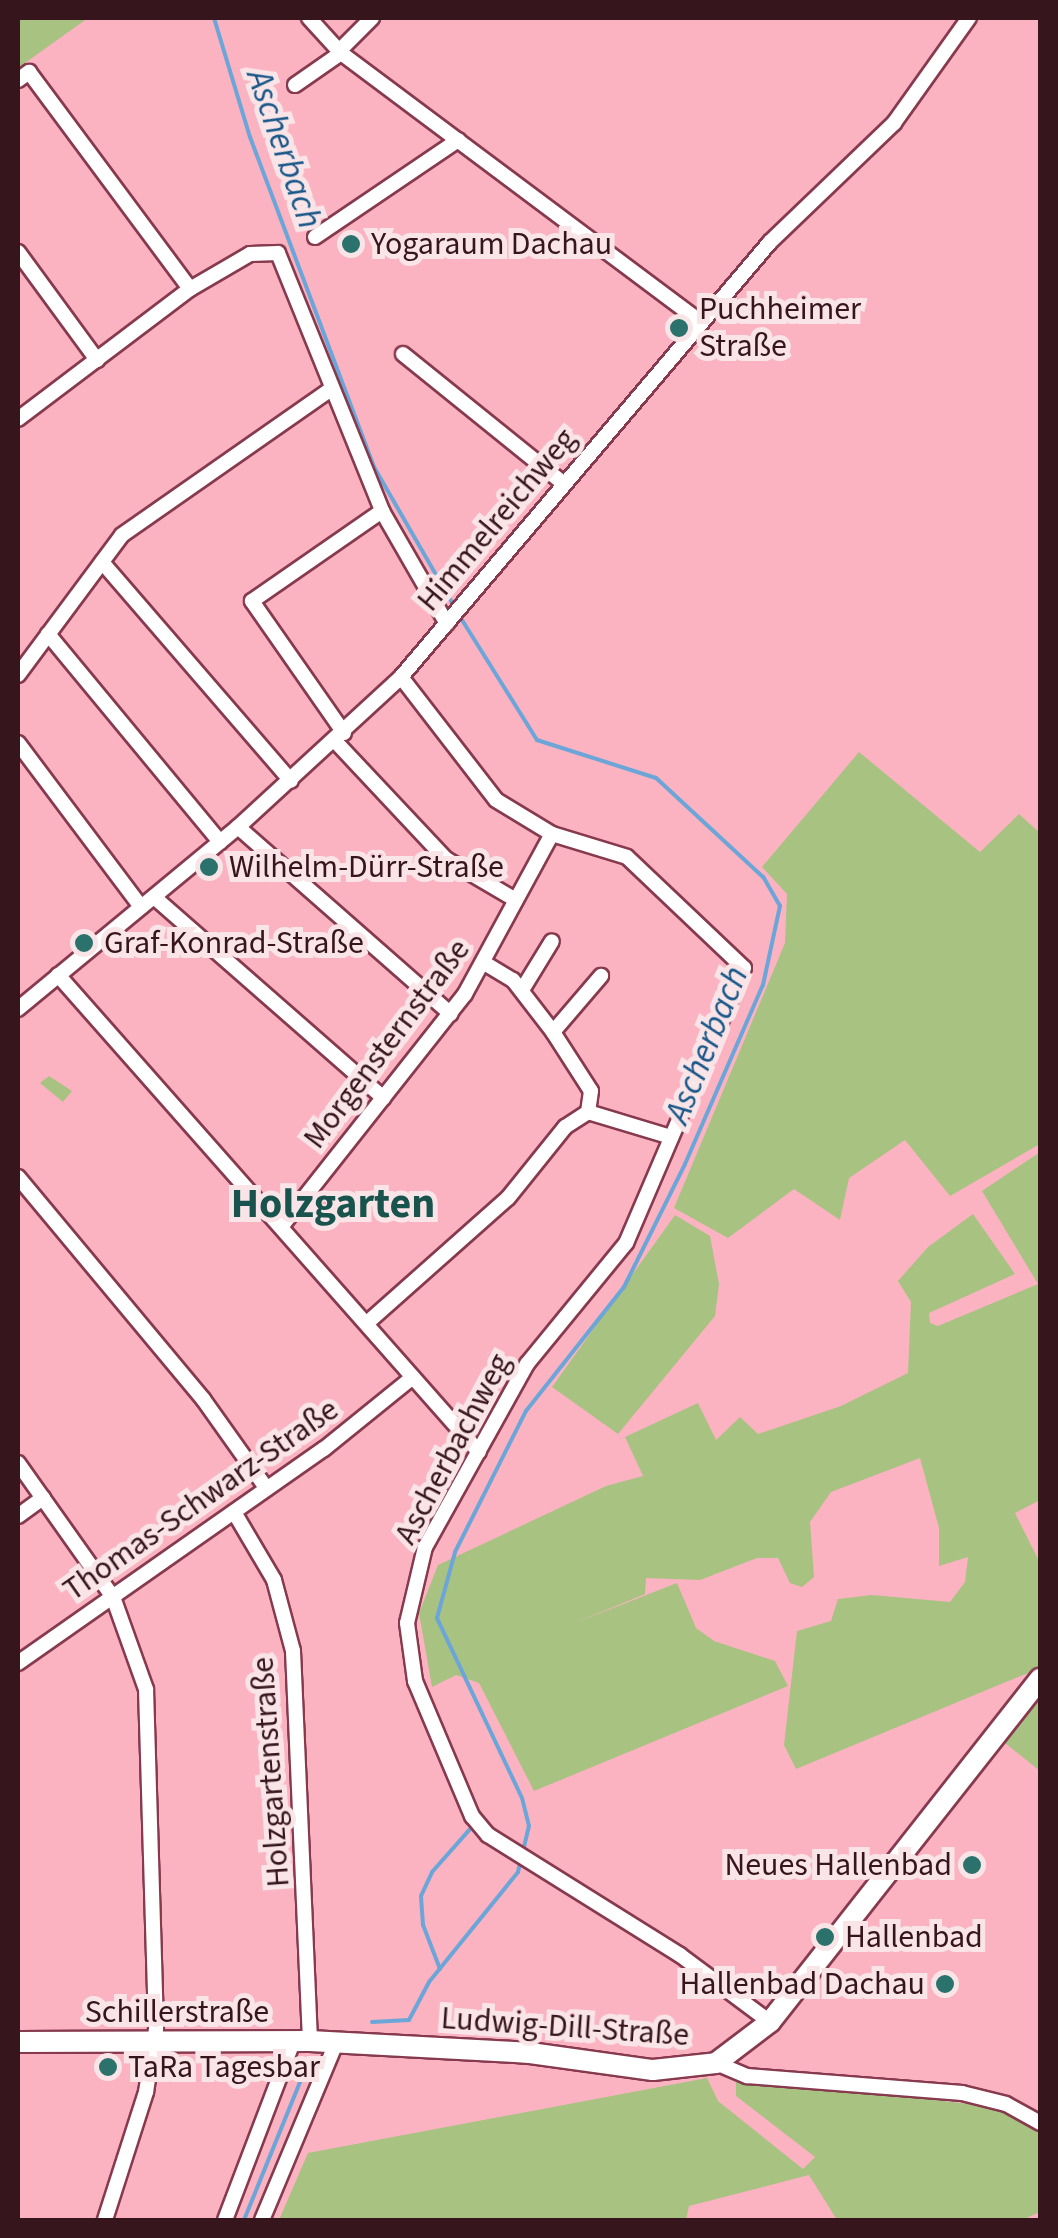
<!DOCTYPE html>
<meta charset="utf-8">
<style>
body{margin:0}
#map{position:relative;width:1058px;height:2238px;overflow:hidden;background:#fbb3c1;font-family:"Source Sans 3",sans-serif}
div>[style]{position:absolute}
.green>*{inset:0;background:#a8c281}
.stream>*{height:4px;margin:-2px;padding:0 2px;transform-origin:2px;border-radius:2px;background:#6ca5d8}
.roads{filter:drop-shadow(2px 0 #873a4e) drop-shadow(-2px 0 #873a4e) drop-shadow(0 2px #873a4e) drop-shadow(0 -2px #873a4e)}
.street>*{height:14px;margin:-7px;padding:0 7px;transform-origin:7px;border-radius:7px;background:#fff}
.secondary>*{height:20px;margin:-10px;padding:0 10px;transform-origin:10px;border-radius:10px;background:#fff}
.dots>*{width:28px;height:28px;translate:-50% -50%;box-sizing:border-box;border:5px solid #f9e5e8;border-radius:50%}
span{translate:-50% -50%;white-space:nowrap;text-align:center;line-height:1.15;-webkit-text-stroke:10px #f9e5e8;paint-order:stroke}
.poi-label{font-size:32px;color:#36151d}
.left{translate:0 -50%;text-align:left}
.right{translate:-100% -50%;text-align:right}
.street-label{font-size:32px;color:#36151d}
.water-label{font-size:35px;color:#185788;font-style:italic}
.district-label{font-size:42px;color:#18534d;font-weight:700}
.frame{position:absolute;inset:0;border:20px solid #36151d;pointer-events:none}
</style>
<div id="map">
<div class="green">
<i style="clip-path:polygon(18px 18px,88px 18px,18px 68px)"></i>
<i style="clip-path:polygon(859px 752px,980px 852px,1019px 814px,1040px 833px,1040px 1144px,950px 1196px,905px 1140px,849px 1178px,840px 1220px,794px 1189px,728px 1238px,674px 1208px,785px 943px,787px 894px,762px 867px)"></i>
<i style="clip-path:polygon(49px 1076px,72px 1091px,63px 1102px,40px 1083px)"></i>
<i style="clip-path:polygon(1040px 1152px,1040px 1500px,1015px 1513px,1040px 1563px,1040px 1668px,796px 1769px,784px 1745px,797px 1631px,831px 1621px,838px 1599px,872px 1595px,950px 1602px,965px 1582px,968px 1557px,939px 1566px,939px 1528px,920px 1458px,831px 1492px,810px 1522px,814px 1577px,802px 1587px,790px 1583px,778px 1558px,757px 1558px,700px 1580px,646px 1578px,645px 1594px,572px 1624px,677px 1583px,696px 1628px,714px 1641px,775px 1661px,788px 1686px,534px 1791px,479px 1683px,456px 1675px,432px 1687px,419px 1613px,438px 1565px,606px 1486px,643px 1476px,625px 1437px,698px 1403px,716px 1440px,740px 1417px,758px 1434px,841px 1406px,908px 1373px,911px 1302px,898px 1281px,928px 1247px,973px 1214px,1015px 1274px,929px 1313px,930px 1323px,938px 1326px,1038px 1284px,982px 1191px)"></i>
<i style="clip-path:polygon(675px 1215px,710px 1236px,719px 1284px,715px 1316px,618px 1434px,552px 1387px)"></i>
<i style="clip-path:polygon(1040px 1699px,1040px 1771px,1005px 1743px)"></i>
<i style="clip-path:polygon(736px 2077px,995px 2107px,1040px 2128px,1040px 2212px,1022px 2220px,837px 2220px,809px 2175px,689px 2206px,686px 2220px,279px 2220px,308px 2153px,707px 2078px,718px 2101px,803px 2169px,815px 2157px,736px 2096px)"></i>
</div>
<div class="stream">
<i style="left:214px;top:18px;width:124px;rotate:73.2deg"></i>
<i style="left:250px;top:137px;width:353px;rotate:69.4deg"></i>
<i style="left:374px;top:467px;width:163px;rotate:60.1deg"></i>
<i style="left:440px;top:1969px;width:47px;rotate:-111.1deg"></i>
<i style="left:423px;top:1925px;width:29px;rotate:-94deg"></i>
<i style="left:421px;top:1896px;width:26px;rotate:-65deg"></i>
<i style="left:432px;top:1872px;width:57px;rotate:-48.5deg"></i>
<i style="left:372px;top:2022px;width:37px;rotate:-3deg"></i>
<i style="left:409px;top:2020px;width:43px;rotate:-62.2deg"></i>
<i style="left:429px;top:1982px;width:141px;rotate:-51deg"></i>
<i style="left:518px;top:1872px;width:47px;rotate:-76.6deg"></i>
<i style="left:529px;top:1826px;width:29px;rotate:-104deg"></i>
<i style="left:522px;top:1798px;width:199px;rotate:-115.3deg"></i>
<i style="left:437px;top:1618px;width:68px;rotate:-74.7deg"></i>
<i style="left:455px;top:1552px;width:158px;rotate:-63.3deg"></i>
<i style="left:526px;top:1411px;width:158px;rotate:-51.7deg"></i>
<i style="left:624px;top:1287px;width:137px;rotate:-63.6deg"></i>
<i style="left:685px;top:1164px;width:195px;rotate:-66.5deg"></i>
<i style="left:763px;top:985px;width:81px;rotate:-77.9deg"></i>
<i style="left:780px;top:906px;width:34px;rotate:-120deg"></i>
<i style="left:763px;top:877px;width:146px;rotate:-137.2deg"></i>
<i style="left:656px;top:778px;width:125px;rotate:-162.3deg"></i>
<i style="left:537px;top:740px;width:145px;rotate:-122deg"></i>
<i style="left:244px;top:2220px;width:170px;rotate:-67.9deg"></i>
</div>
<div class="roads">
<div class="street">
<i style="left:309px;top:18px;width:47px;rotate:47.6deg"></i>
<i style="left:341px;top:53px;width:449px;rotate:36.8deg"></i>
<i style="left:339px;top:51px;width:47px;rotate:-45deg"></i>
<i style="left:18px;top:80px;width:14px;rotate:-36deg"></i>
<i style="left:29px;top:72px;width:270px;rotate:53.4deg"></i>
<i style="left:295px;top:85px;width:56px;rotate:-34.8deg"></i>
<i style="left:315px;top:237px;width:173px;rotate:-34.1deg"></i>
<i style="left:18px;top:252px;width:134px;rotate:53.8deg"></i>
<i style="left:403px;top:354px;width:206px;rotate:38.9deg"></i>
<i style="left:18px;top:419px;width:216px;rotate:-37.1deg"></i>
<i style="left:190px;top:289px;width:69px;rotate:-30.3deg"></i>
<i style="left:250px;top:254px;width:28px;rotate:-2deg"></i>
<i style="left:278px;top:253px;width:278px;rotate:68deg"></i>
<i style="left:382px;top:511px;width:130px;rotate:60.1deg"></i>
<i style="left:102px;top:562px;width:289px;rotate:49.2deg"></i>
<i style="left:48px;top:634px;width:270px;rotate:50.4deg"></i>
<i style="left:18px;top:675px;width:174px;rotate:-53.4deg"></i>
<i style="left:122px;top:535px;width:255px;rotate:-34.9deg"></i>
<i style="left:401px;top:677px;width:155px;rotate:52.3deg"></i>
<i style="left:496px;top:800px;width:66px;rotate:31.3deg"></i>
<i style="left:552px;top:834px;width:78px;rotate:17deg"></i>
<i style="left:627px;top:857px;width:161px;rotate:43.5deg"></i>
<i style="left:744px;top:968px;width:299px;rotate:113.2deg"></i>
<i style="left:626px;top:1243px;width:156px;rotate:129.3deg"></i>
<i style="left:527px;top:1364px;width:210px;rotate:119.1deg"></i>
<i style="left:425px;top:1547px;width:78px;rotate:103.3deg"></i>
<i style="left:407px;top:1623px;width:59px;rotate:82.1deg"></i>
<i style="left:415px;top:1681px;width:147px;rotate:67.1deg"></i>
<i style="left:472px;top:1816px;width:25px;rotate:50deg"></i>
<i style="left:488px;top:1835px;width:226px;rotate:32deg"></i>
<i style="left:680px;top:1955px;width:112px;rotate:36.7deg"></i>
<i style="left:344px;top:733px;width:161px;rotate:-124.9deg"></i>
<i style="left:252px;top:601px;width:158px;rotate:-34.7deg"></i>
<i style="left:335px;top:741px;width:162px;rotate:46.8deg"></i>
<i style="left:446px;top:859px;width:81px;rotate:30.4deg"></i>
<i style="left:18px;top:743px;width:205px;rotate:53.1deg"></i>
<i style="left:238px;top:827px;width:283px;rotate:41.3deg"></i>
<i style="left:154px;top:897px;width:305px;rotate:41.2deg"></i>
<i style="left:486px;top:964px;width:31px;rotate:31deg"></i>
<i style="left:513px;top:980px;width:66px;rotate:52.4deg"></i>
<i style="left:553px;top:1032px;width:70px;rotate:57.2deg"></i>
<i style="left:591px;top:1091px;width:21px;rotate:98deg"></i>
<i style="left:58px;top:975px;width:636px;rotate:48.57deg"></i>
<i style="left:522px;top:990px;width:57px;rotate:-58.5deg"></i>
<i style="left:18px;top:1009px;width:286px;rotate:-39.6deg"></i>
<i style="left:238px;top:827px;width:222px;rotate:-42.6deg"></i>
<i style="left:401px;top:677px;width:570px;rotate:-49.69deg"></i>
<i style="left:770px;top:242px;width:172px;rotate:-43.8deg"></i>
<i style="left:894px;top:123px;width:129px;rotate:-54.5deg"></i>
<i style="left:553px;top:1032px;width:74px;rotate:-49.4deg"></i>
<i style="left:18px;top:1177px;width:289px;rotate:50.2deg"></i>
<i style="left:203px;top:1399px;width:110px;rotate:54.6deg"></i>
<i style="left:281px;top:1227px;width:297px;rotate:-51.7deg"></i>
<i style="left:465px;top:994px;width:182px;rotate:-61.5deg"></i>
<i style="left:367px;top:1323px;width:188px;rotate:-41.6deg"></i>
<i style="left:508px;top:1198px;width:91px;rotate:-51.2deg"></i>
<i style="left:565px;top:1127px;width:27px;rotate:-33deg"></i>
<i style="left:588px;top:1112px;width:87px;rotate:16.8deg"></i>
<i style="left:18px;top:1463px;width:164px;rotate:54.7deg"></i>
<i style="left:113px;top:1597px;width:98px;rotate:70.3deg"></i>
<i style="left:146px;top:1689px;width:340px;rotate:88.3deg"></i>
<i style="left:156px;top:2029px;width:64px;rotate:99deg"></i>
<i style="left:146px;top:2092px;width:134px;rotate:107.8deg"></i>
<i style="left:234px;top:1512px;width:79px;rotate:59.5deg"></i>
<i style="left:274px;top:1580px;width:73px;rotate:75deg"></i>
<i style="left:293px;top:1651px;width:390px;rotate:87.5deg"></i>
<i style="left:18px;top:1516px;width:31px;rotate:-36deg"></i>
<i style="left:18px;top:1663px;width:373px;rotate:-35deg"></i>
<i style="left:324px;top:1449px;width:114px;rotate:-39deg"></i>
<i style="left:716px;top:2063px;width:34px;rotate:23deg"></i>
<i style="left:747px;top:2076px;width:216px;rotate:4.5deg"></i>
<i style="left:962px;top:2093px;width:45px;rotate:14deg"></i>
<i style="left:1006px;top:2104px;width:39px;rotate:29deg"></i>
<i style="left:225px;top:2220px;width:191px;rotate:-69.1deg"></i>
<i style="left:262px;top:2220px;width:192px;rotate:-67.3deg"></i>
</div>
<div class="secondary">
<i style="left:18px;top:2042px;width:292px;rotate:-0.2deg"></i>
<i style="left:310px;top:2041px;width:220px;rotate:3.1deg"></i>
<i style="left:530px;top:2053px;width:124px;rotate:7.9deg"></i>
<i style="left:653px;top:2070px;width:63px;rotate:-6.3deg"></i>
<i style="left:716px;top:2063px;width:68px;rotate:-37.2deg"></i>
<i style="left:770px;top:2022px;width:437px;rotate:-51.8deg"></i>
</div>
</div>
<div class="dots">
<i style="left:351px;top:244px;background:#2a726b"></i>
<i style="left:679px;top:328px;background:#2a726b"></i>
<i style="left:209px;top:867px;background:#2a726b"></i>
<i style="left:84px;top:943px;background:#2a726b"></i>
<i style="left:972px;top:1865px;background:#2a726b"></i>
<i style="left:825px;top:1937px;background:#2a726b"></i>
<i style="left:945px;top:1984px;background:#2a726b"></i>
<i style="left:108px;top:2067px;background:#2a726b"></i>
</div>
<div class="poi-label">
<span class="left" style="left:371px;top:244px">Yogaraum Dachau</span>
<span class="left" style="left:699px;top:328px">Puchheimer<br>Straße</span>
<span class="left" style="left:229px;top:867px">Wilhelm-Dürr-Straße</span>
<span class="left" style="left:104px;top:943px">Graf-Konrad-Straße</span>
<span class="right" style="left:952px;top:1865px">Neues Hallenbad</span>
<span class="left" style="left:845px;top:1937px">Hallenbad</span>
<span class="right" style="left:925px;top:1984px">Hallenbad Dachau</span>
<span class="left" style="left:128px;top:2067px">TaRa Tagesbar</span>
</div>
<div class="street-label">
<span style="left:497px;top:520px;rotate:-50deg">Himmelreichweg</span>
<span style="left:387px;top:1044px;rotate:-53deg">Morgensternstraße</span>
<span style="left:453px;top:1449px;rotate:-62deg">Ascherbachweg</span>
<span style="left:201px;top:1500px;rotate:-35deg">Thomas-Schwarz-Straße</span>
<span style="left:271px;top:1772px;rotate:-94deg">Holzgartenstraße</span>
<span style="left:177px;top:2012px">Schillerstraße</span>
<span style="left:565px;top:2027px;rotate:4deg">Ludwig-Dill-Straße</span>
</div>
<div class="water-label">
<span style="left:284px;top:149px;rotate:71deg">Ascherbach</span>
<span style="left:707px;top:1045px;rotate:-68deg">Ascherbach</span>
</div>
<div class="district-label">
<span style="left:333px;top:1204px">Holzgarten</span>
</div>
<div class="frame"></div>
</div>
